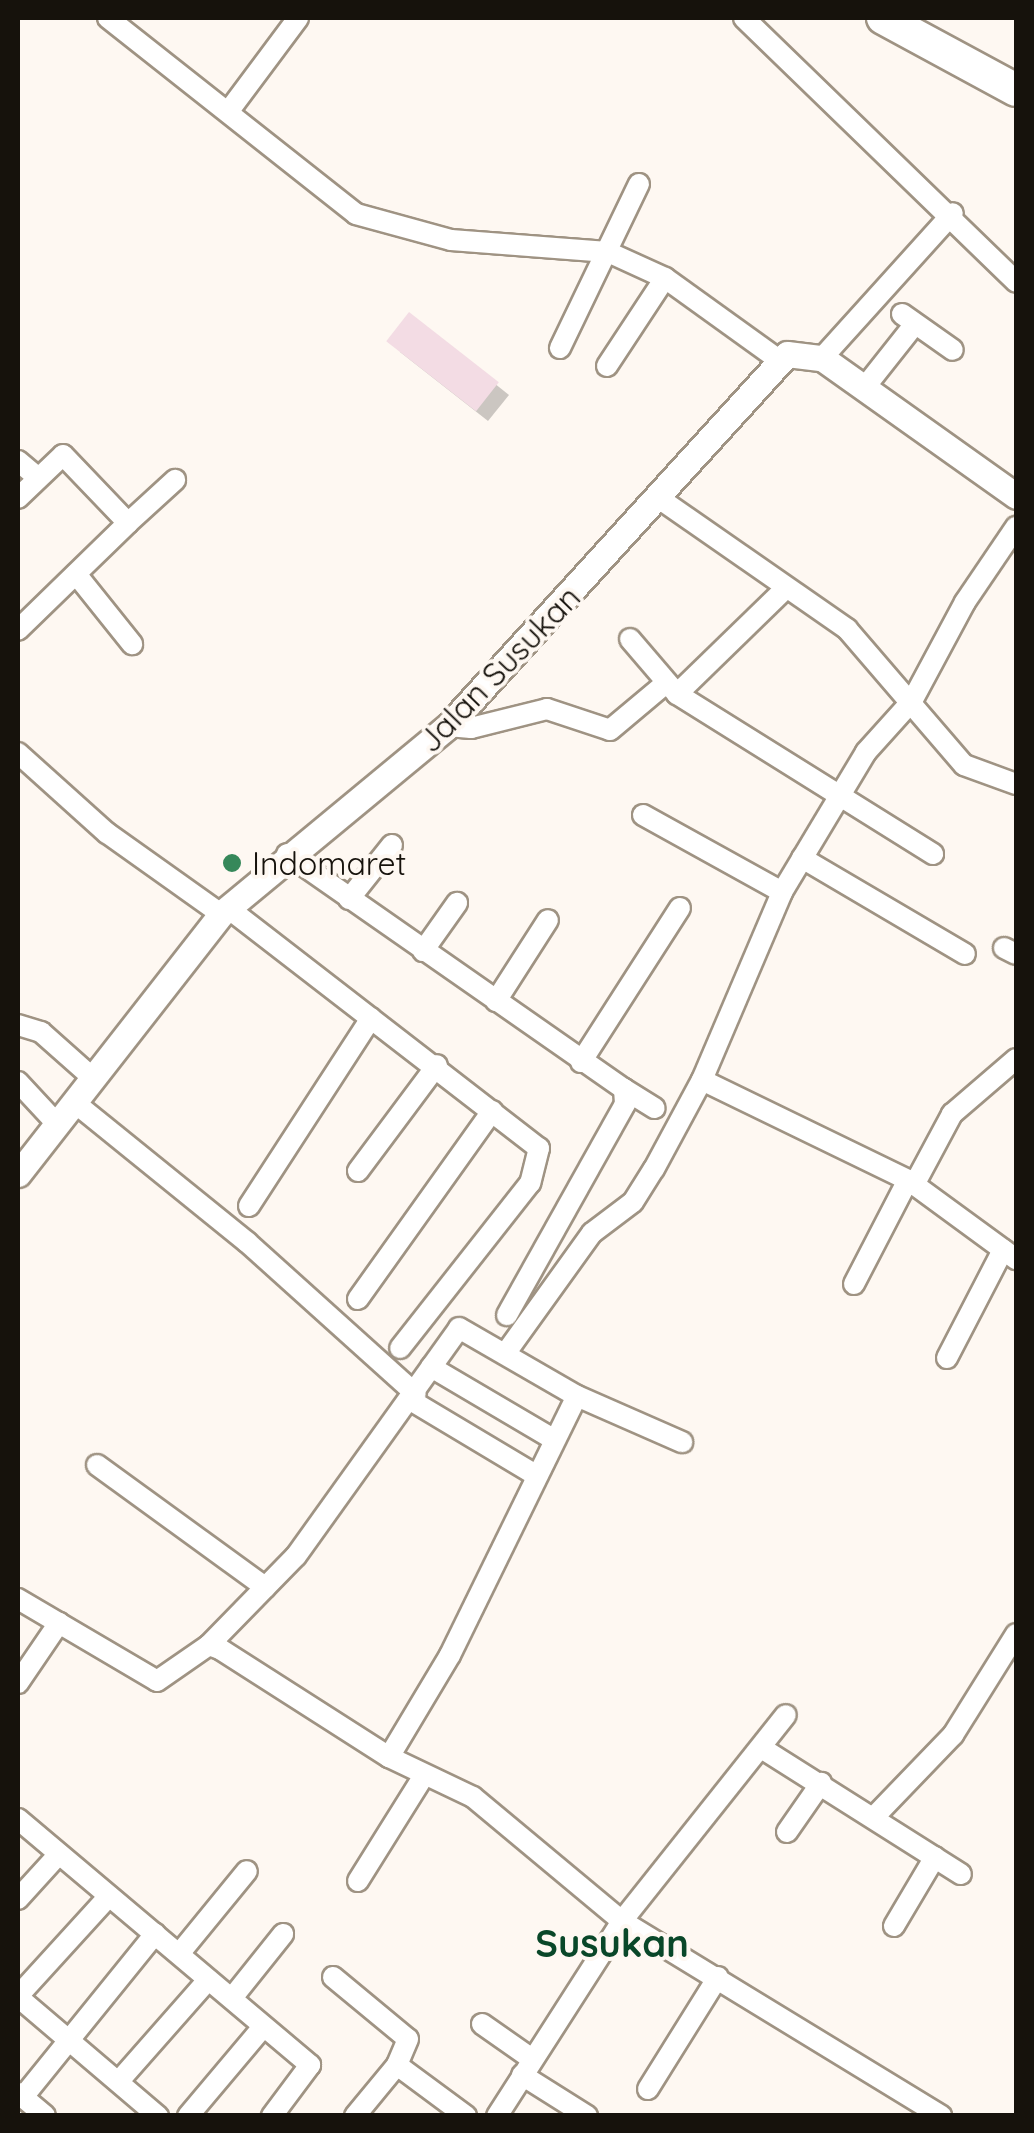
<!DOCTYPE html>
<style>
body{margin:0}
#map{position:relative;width:1034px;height:2133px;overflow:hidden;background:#fef8f2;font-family:Quicksand,sans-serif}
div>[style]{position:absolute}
.shadow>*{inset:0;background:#0003}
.building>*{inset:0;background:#f3dce4;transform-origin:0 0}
.roads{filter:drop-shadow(2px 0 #9f9383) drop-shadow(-2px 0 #9f9383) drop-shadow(0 2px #9f9383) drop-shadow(0 -2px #9f9383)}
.minor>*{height:20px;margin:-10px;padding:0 10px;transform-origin:10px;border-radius:10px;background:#fff}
.tertiary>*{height:25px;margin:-12.5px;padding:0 12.5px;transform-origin:12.5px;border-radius:12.5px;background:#fff}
.trunk>*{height:32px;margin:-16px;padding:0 16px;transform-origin:16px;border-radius:16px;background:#fff}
.dots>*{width:28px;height:28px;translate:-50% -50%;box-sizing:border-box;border:5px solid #fef8f2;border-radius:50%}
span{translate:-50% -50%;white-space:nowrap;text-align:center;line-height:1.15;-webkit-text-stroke:8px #fef8f2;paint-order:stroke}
.street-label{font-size:32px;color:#16120c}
.poi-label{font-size:32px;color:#16120c}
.left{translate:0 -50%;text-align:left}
.quarter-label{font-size:38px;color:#094729;font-weight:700}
.frame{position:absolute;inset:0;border:20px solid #16120c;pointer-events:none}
</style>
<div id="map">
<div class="shadow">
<i style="clip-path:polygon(409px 315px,509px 395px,488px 421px,400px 352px)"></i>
</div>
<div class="building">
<i style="left:409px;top:312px;width:114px;height:37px;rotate:38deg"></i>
</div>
<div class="roads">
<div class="minor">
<i style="left:108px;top:18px;width:316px;rotate:38.3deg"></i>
<i style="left:356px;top:214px;width:98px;rotate:15.3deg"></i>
<i style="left:451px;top:240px;width:157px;rotate:4.4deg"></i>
<i style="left:608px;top:252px;width:63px;rotate:24.5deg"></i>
<i style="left:665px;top:278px;width:140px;rotate:35.7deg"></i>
<i style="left:744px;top:18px;width:379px;rotate:44.1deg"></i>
<i style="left:228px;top:112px;width:117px;rotate:-53.3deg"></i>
<i style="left:902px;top:314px;width:62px;rotate:35.2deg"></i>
<i style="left:560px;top:348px;width:182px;rotate:-64.3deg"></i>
<i style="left:822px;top:358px;width:195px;rotate:-47.9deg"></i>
<i style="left:607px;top:366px;width:105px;rotate:-56.6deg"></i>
<i style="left:865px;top:387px;width:80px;rotate:-51.6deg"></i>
<i style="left:18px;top:461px;width:26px;rotate:40deg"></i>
<i style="left:18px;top:498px;width:62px;rotate:-43.7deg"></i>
<i style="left:63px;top:455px;width:94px;rotate:46.3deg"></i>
<i style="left:128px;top:523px;width:153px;rotate:135.8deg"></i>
<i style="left:660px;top:499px;width:228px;rotate:34.8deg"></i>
<i style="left:847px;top:629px;width:179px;rotate:49.3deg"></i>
<i style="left:964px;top:765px;width:55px;rotate:20.1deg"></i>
<i style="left:128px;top:523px;width:64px;rotate:-42.5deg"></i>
<i style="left:76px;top:574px;width:90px;rotate:51.3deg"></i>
<i style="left:630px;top:639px;width:72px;rotate:49.5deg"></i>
<i style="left:677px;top:694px;width:302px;rotate:32deg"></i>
<i style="left:677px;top:694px;width:149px;rotate:-44.2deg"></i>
<i style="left:448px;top:726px;width:23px;rotate:5deg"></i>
<i style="left:471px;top:728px;width:78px;rotate:-14deg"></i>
<i style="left:547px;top:709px;width:66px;rotate:18.4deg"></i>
<i style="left:610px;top:730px;width:73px;rotate:-40deg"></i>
<i style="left:18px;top:753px;width:120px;rotate:42deg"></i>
<i style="left:107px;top:833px;width:140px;rotate:35.4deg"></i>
<i style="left:643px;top:815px;width:159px;rotate:29deg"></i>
<i style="left:287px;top:854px;width:411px;rotate:34.9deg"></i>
<i style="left:624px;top:1089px;width:15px;rotate:86deg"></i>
<i style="left:625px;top:1104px;width:242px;rotate:119.2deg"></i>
<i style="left:802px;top:858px;width:189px;rotate:30.5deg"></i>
<i style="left:349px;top:899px;width:69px;rotate:-51.5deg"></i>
<i style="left:228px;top:908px;width:393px;rotate:37.7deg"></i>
<i style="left:539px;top:1148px;width:36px;rotate:104deg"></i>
<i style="left:530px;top:1183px;width:210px;rotate:128.2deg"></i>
<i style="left:1004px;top:948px;width:13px;rotate:27deg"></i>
<i style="left:423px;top:951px;width:59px;rotate:-54.7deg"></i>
<i style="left:496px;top:1001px;width:96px;rotate:-57.3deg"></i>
<i style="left:18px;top:1025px;width:24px;rotate:17deg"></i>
<i style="left:41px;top:1032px;width:71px;rotate:41.6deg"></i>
<i style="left:581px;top:1062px;width:183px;rotate:-57.3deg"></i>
<i style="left:702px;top:1080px;width:229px;rotate:25.9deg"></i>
<i style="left:908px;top:1180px;width:134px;rotate:36.2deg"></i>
<i style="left:18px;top:1082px;width:57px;rotate:47.1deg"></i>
<i style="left:624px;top:1089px;width:36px;rotate:32deg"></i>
<i style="left:74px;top:1102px;width:223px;rotate:39deg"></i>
<i style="left:247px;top:1242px;width:227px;rotate:42deg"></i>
<i style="left:358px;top:1171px;width:132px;rotate:-53.3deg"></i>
<i style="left:914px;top:1185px;width:81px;rotate:-61.8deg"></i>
<i style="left:952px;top:1114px;width:84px;rotate:-40.7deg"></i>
<i style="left:249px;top:1206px;width:224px;rotate:-57deg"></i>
<i style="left:854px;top:1284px;width:117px;rotate:-62.6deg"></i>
<i style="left:358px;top:1299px;width:231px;rotate:-54.5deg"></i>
<i style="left:505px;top:1354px;width:149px;rotate:-54.3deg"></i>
<i style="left:592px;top:1233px;width:51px;rotate:-37.1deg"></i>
<i style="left:633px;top:1202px;width:39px;rotate:-58deg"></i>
<i style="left:654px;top:1169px;width:101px;rotate:-61.7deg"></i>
<i style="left:702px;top:1080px;width:204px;rotate:-66.9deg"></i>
<i style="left:782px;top:892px;width:163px;rotate:-59deg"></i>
<i style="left:866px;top:752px;width:69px;rotate:-48deg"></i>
<i style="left:912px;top:701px;width:112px;rotate:-61.8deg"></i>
<i style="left:965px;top:602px;width:91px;rotate:-55.8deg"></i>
<i style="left:947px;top:1358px;width:122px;rotate:-62.6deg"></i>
<i style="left:431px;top:1367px;width:142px;rotate:30.5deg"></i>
<i style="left:412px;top:1401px;width:142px;rotate:30.9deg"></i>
<i style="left:97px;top:1465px;width:208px;rotate:36deg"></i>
<i style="left:18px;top:1599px;width:161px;rotate:30.5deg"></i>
<i style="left:157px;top:1681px;width:63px;rotate:-34.7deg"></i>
<i style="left:209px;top:1645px;width:12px;rotate:20deg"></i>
<i style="left:220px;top:1649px;width:201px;rotate:32.6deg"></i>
<i style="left:389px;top:1757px;width:93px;rotate:25.5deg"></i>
<i style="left:473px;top:1797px;width:194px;rotate:39.8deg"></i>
<i style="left:622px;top:1921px;width:374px;rotate:31.4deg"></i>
<i style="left:209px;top:1645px;width:124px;rotate:-45.7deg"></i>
<i style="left:296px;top:1556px;width:280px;rotate:-54.4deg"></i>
<i style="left:459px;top:1328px;width:136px;rotate:30deg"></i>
<i style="left:577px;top:1396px;width:115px;rotate:23.7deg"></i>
<i style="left:18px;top:1683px;width:73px;rotate:-55.7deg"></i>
<i style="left:763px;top:1749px;width:234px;rotate:32.3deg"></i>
<i style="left:389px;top:1757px;width:119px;rotate:-59.1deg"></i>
<i style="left:450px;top:1655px;width:288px;rotate:-63.9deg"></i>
<i style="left:874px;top:1817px;width:114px;rotate:-46.1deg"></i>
<i style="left:953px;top:1735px;width:119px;rotate:-58deg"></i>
<i style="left:18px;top:1819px;width:382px;rotate:40.1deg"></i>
<i style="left:310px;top:2065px;width:64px;rotate:126.7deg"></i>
<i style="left:787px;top:1832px;width:60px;rotate:-55.2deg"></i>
<i style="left:358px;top:1881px;width:123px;rotate:-58deg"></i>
<i style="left:18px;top:1899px;width:61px;rotate:-47.7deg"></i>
<i style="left:894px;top:1926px;width:80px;rotate:-59.3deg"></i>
<i style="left:179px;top:1954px;width:107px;rotate:-50.7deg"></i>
<i style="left:333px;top:1977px;width:97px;rotate:39.6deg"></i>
<i style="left:408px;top:2039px;width:28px;rotate:113deg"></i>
<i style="left:397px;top:2065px;width:66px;rotate:129.5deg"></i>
<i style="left:18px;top:1996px;width:135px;rotate:-47.7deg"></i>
<i style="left:18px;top:1997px;width:184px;rotate:40.4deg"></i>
<i style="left:232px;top:1998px;width:82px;rotate:-51.4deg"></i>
<i style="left:482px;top:2024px;width:61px;rotate:35deg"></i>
<i style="left:397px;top:2065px;width:86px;rotate:36.5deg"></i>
<i style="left:522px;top:2075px;width:77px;rotate:32.2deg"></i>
<i style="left:119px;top:2081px;width:135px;rotate:-48.6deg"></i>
<i style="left:648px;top:2089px;width:132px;rotate:-58deg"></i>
<i style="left:18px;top:2093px;width:35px;rotate:40deg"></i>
<i style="left:23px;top:2097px;width:210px;rotate:-51deg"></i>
<i style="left:188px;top:2116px;width:116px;rotate:-49.9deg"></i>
<i style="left:497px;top:2116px;width:232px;rotate:-57.3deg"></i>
<i style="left:622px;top:1921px;width:263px;rotate:-51.5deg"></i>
</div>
<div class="tertiary">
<i style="left:18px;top:1174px;width:330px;rotate:-52deg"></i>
<i style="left:221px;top:914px;width:295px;rotate:-39.6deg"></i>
<i style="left:448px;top:726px;width:503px;rotate:-47.66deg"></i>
<i style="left:787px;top:354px;width:35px;rotate:7deg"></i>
<i style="left:822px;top:358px;width:238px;rotate:35.4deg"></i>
</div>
<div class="trunk">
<i style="left:883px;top:18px;width:151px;rotate:28.4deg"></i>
</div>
</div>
<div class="dots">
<i style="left:232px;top:863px;background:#36885a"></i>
</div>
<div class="street-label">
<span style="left:499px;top:669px;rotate:-46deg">Jalan Susukan</span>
</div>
<div class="poi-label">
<span class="left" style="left:252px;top:863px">Indomaret</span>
</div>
<div class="quarter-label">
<span style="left:612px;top:1944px">Susukan</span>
</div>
<div class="frame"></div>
</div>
